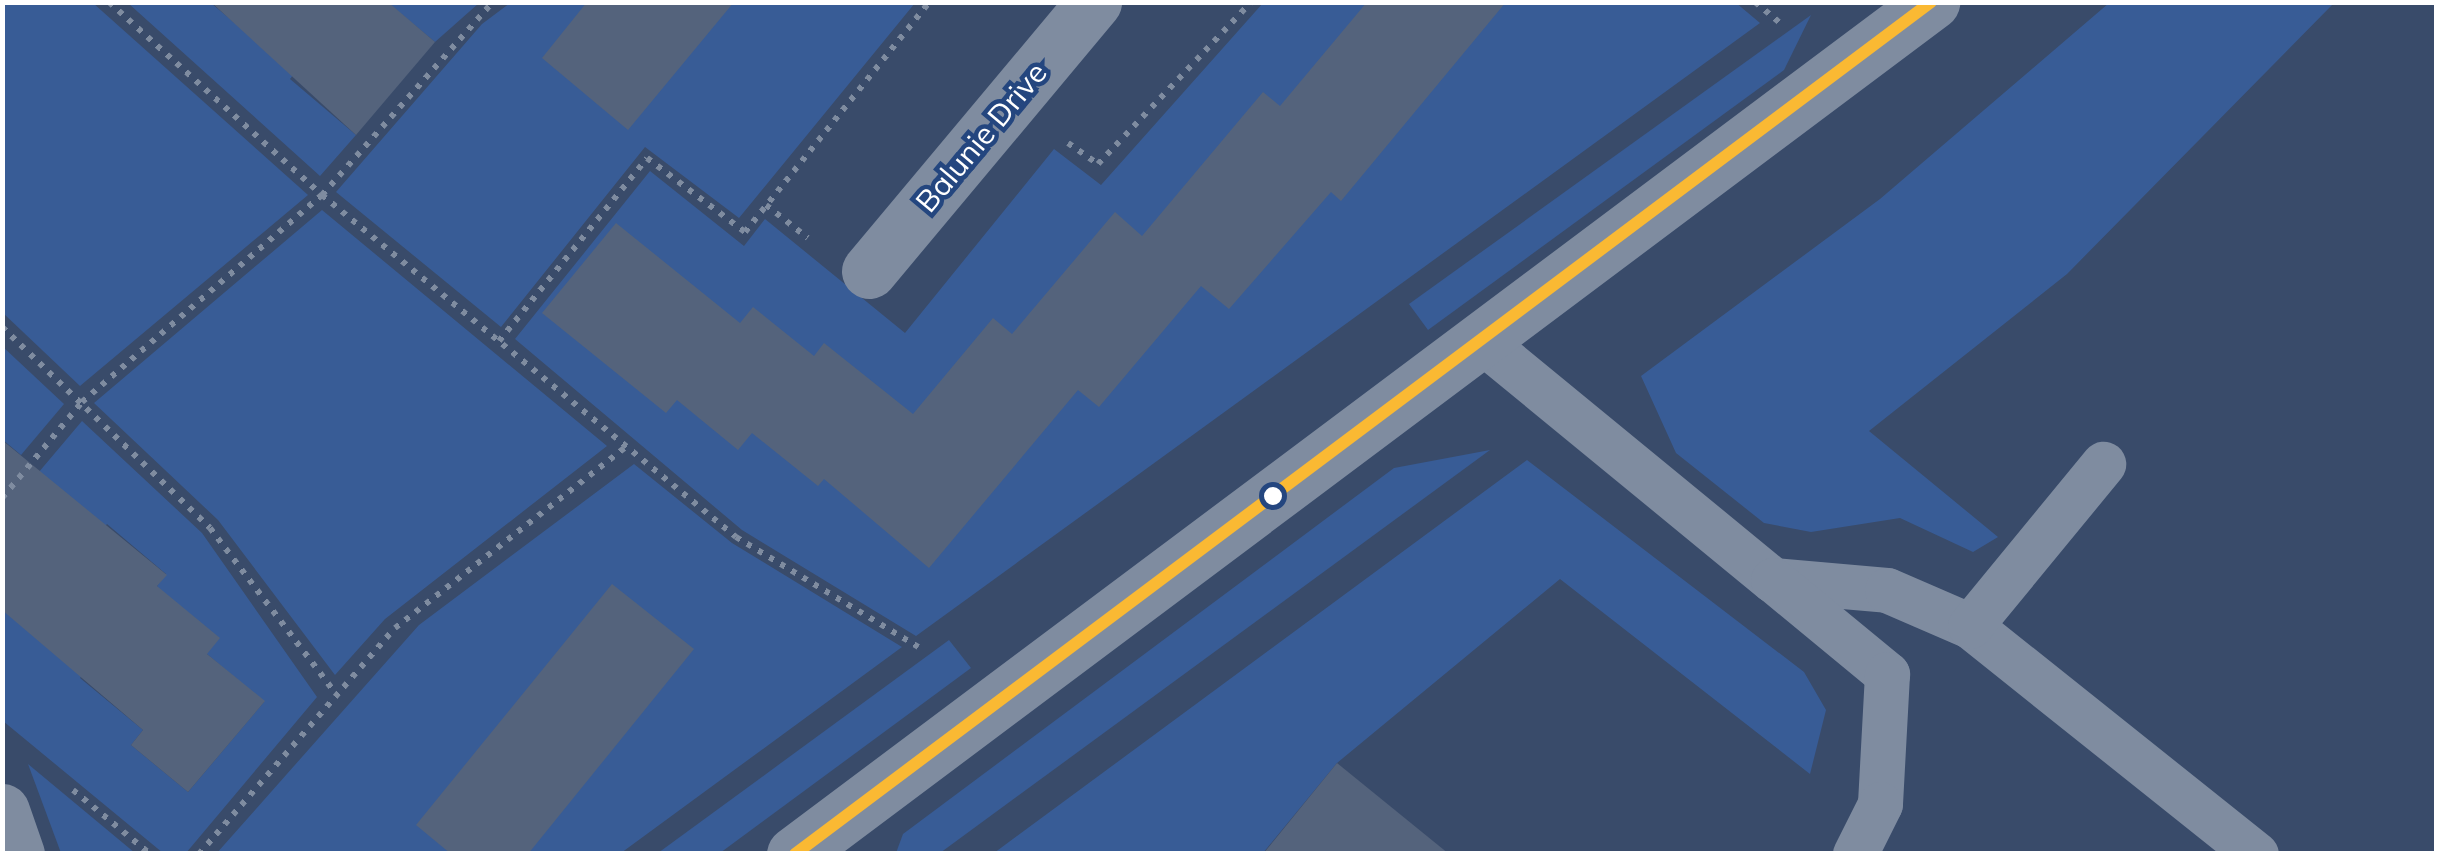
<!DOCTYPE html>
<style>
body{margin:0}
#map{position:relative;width:2439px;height:856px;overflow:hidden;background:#394b6a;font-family:Mulish,sans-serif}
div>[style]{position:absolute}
.green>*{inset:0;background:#385c96}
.building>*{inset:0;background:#54637c}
.path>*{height:6px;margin-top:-3px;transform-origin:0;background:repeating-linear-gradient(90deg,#7f8ca0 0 5px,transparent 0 13px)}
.service>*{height:45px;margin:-22.5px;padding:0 22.5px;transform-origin:22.5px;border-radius:22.5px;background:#7f8ca0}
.minor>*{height:55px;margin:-27.5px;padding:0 27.5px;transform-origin:27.5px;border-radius:27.5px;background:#7f8ca0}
.tertiary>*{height:55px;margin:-27.5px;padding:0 27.5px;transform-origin:27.5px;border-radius:27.5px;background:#7f8ca0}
.bus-1>*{height:12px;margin:-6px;padding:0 6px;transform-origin:6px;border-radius:6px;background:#fab933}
.dots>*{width:28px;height:28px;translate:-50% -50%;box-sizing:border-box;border:5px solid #24467f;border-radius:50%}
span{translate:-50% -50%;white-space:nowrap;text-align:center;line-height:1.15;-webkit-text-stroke:9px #24467f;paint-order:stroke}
.street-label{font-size:30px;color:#fff}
.frame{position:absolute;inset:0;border:5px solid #fff;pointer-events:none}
</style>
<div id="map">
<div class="green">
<i style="clip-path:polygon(1735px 2px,1760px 23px,916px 636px,742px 530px,515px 339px,650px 171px,744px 246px,765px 219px,905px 333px,1054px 149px,1101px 185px,1263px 3px)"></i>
<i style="clip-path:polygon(2px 3px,93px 3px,308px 195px,80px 386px,3px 313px)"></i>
<i style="clip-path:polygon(128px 3px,211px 3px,243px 30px,309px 55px,290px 79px,356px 135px,320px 176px)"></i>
<i style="clip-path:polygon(388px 3px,479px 3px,435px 42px)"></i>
<i style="clip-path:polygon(510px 3px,915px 3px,739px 218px,645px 147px,501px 327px,336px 192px,482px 24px)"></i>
<i style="clip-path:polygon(2109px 3px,2334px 3px,2067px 274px,1869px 431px,1998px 537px,1973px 552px,1900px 518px,1811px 532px,1764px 523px,1676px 453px,1641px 376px,1880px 199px)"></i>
<i style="clip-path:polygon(1811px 15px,1784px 70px,1428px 330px,1409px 304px)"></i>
<i style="clip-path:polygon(322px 210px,607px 446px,385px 619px,335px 675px,218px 520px,94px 403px)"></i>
<i style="clip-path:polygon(2px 346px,64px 404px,21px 455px,3px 440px)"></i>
<i style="clip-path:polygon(82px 421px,202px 533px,317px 697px,186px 853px,163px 853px,3px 721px,2px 610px,90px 666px,80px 678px,143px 730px,131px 745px,188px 792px,264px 702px,207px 654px,157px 586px,166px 574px,107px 524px,99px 533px,33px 479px)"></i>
<i style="clip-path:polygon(1490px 450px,940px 853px,896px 853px,903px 834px,1394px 468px)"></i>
<i style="clip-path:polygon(1527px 460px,1804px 672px,1826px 710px,1810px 774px,1560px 579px,1337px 763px,1263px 853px,994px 853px)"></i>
<i style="clip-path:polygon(634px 464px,732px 543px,902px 647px,621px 853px,216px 854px,419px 625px)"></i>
<i style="clip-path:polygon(949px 640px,971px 668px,720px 853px,658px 853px)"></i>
<i style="clip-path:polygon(28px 764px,135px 853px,61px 853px)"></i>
</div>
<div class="building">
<i style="clip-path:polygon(211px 2px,388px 2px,435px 42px,356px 135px)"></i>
<i style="clip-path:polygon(587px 2px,734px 2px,628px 130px,542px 58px)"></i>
<i style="clip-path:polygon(1367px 2px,1506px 2px,1341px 201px,1331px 192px,1229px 309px,1201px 286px,1099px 407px,1078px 390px,929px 568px,824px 479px,818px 486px,752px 433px,738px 450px,677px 400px,666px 413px,542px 313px,616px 223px,740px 323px,753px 307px,814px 356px,824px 343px,913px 414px,993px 318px,1012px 334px,1115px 212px,1142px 236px,1263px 92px,1280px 106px)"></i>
<i style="clip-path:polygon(2px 440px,167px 575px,157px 586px,220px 638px,207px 654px,265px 701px,188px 792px,131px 745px,143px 730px,2px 610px)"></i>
<i style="clip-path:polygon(612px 584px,694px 649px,528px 854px,451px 854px,416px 825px)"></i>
<i style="clip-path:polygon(1337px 763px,1449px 854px,1263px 854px)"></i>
</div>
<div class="path">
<i style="left:109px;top:2px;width:287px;rotate:42.2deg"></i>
<i style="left:322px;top:195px;width:537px;rotate:39.56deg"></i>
<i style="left:736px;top:537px;width:213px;rotate:31.1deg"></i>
<i style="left:1755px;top:2px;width:33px;rotate:40deg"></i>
<i style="left:1068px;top:143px;width:37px;rotate:35deg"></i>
<i style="left:1098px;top:164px;width:223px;rotate:-46.6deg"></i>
<i style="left:766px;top:205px;width:53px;rotate:38.2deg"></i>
<i style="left:2px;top:327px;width:289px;rotate:44deg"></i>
<i style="left:210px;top:528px;width:208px;rotate:52.8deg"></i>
<i style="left:499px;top:341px;width:235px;rotate:-51deg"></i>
<i style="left:647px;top:158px;width:123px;rotate:37.1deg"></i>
<i style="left:745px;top:232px;width:295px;rotate:-51.3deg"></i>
<i style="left:2px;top:498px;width:125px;rotate:-50.2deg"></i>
<i style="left:82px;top:402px;width:317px;rotate:-40.8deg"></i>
<i style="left:322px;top:195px;width:258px;rotate:-48.5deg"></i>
<i style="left:73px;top:790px;width:100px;rotate:39.7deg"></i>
<i style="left:199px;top:854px;width:299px;rotate:-49.1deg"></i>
<i style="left:395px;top:628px;width:295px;rotate:-38.1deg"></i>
</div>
<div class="service">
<i style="left:1483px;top:342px;width:375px;rotate:39.4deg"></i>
<i style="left:1773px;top:580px;width:114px;rotate:5deg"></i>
<i style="left:1887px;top:590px;width:90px;rotate:23.4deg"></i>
<i style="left:1970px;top:626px;width:366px;rotate:38.6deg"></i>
<i style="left:1773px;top:580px;width:148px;rotate:39.5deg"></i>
<i style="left:1887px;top:674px;width:130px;rotate:93.1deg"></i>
<i style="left:1880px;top:804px;width:56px;rotate:116.6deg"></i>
<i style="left:1970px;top:626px;width:210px;rotate:-50.6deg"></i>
</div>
<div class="minor">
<i style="left:869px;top:271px;width:351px;rotate:-50.1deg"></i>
<i style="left:2px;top:811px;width:46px;rotate:70.8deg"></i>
</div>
<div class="tertiary">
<i style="left:794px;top:854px;width:1422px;rotate:-36.82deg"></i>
</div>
<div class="bus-1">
<i style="left:795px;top:854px;width:1420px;rotate:-36.87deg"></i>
</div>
<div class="dots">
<i style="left:1273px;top:496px;background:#fff"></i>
</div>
<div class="street-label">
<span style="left:981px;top:137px;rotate:-50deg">Balunie Drive</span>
</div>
<div class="frame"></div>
</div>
